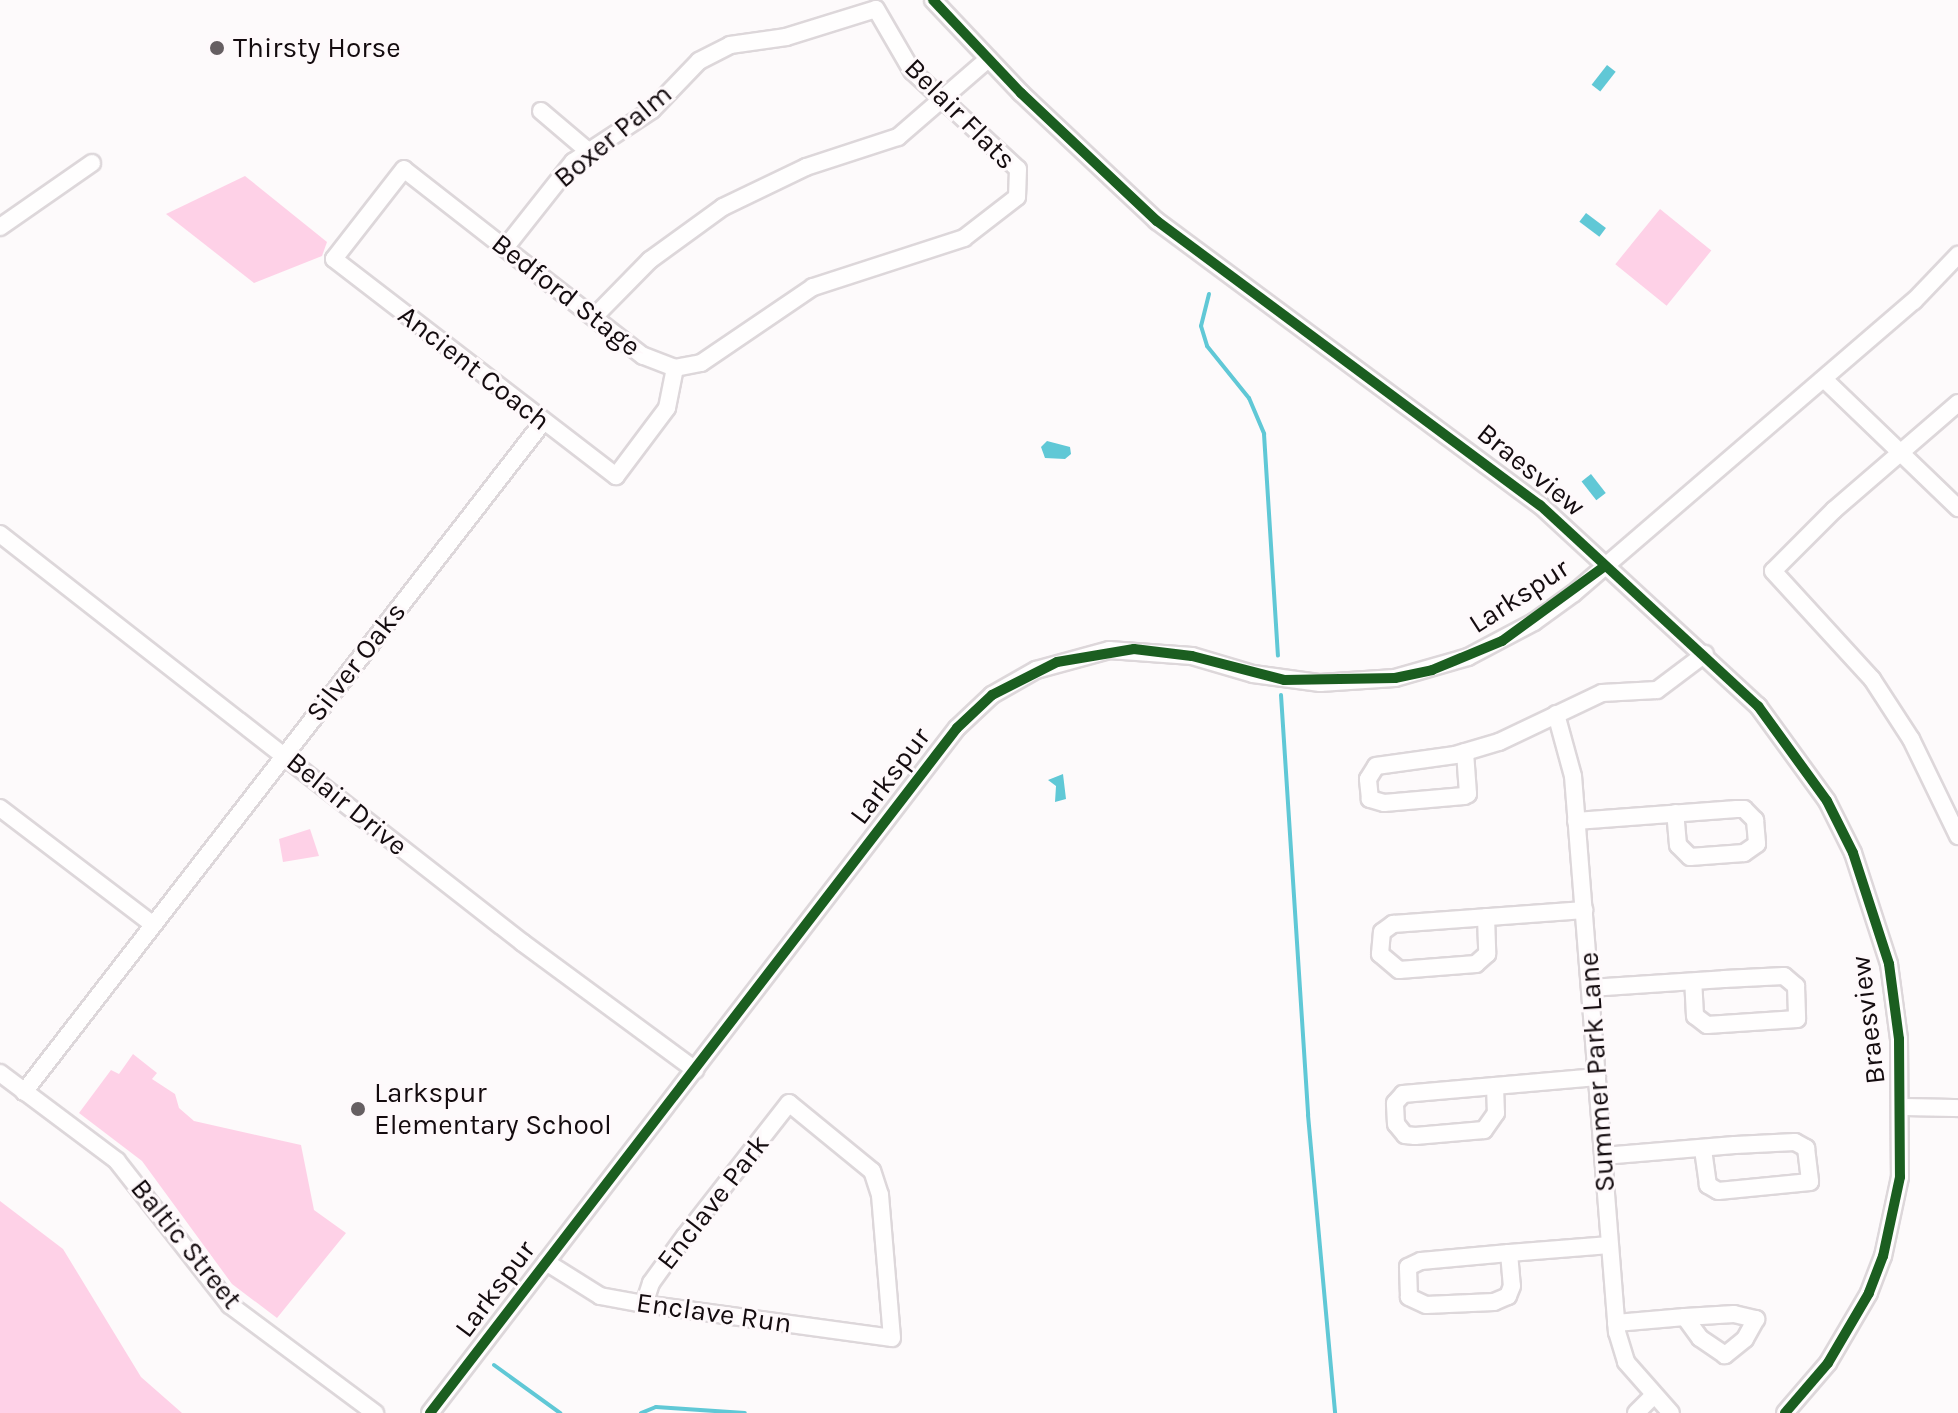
<!DOCTYPE html>
<style>
body{margin:0}
#map{position:relative;width:1958px;height:1413px;overflow:hidden;background:#fdfafb;font-family:Karla,sans-serif}
div>[style]{position:absolute}
.green>*{inset:0;background:#fed1e7;transform-origin:0 0}
.water>*{inset:0;background:#60c8d6;transform-origin:0 0}
.stream>*{height:4px;margin:-2px;padding:0 2px;transform-origin:2px;border-radius:2px;background:#60c8d6}
.roads{filter:drop-shadow(2px 0 #ddd7da) drop-shadow(-2px 0 #ddd7da) drop-shadow(0 2px #ddd7da) drop-shadow(0 -2px #ddd7da)}
.minor>*{height:16px;margin:-8px;padding:0 8px;transform-origin:8px;border-radius:8px;background:#fffefe}
.cycleway>*{height:10px;margin:-5px;padding:0 5px;transform-origin:5px;border-radius:5px;background:#1b5e20}
.dots>*{width:22px;height:22px;translate:-50% -50%;box-sizing:border-box;border:4px solid #fef9fb;border-radius:50%}
span{translate:-50% -50%;white-space:nowrap;text-align:center;line-height:1.15;-webkit-text-stroke:6px #fef9fb;paint-order:stroke}
.poi-label{font-size:28px;color:#140c0f}
.left{translate:0 -50%;text-align:left}
.street-label{font-size:28px;color:#140c0f}
</style>
<div id="map">
<div class="green">
<i style="clip-path:polygon(245px 176px,327px 242px,322px 256px,254px 283px,166px 214px)"></i>
<i style="left:1660px;top:209px;width:66px;height:71px;rotate:39deg"></i>
<i style="clip-path:polygon(310px 829px,319px 856px,283px 862px,279px 839px)"></i>
<i style="clip-path:polygon(133px 1054px,157px 1073px,152px 1079px,175px 1094px,179px 1108px,194px 1121px,301px 1145px,314px 1210px,346px 1233px,277px 1318px,232px 1284px,142px 1161px,79px 1113px,111px 1070px,119px 1074px)"></i>
<i style="clip-path:polygon(0 1201px,63px 1249px,141px 1377px,182px 1413px,0 1413px)"></i>
</div>
<div class="water">
<i style="left:1607px;top:65px;width:11px;height:25px;rotate:38deg"></i>
<i style="left:1586px;top:213px;width:25px;height:11px;rotate:37deg"></i>
<i style="clip-path:polygon(1047px 441px,1070px 447px,1071px 454px,1065px 459px,1045px 458px,1041px 447px)"></i>
<i style="left:1591px;top:474px;width:24px;height:12px;rotate:52deg"></i>
<i style="clip-path:polygon(1063px 774px,1066px 799px,1055px 802px,1056px 786px,1048px 780px)"></i>
</div>
<div class="stream">
<i style="left:1209px;top:294px;width:33px;rotate:104deg"></i>
<i style="left:1201px;top:326px;width:21px;rotate:73deg"></i>
<i style="left:1207px;top:346px;width:67px;rotate:51.1deg"></i>
<i style="left:1249px;top:398px;width:39px;rotate:67deg"></i>
<i style="left:1264px;top:434px;width:222px;rotate:86.4deg"></i>
<i style="left:1281px;top:695px;width:421px;rotate:86.3deg"></i>
<i style="left:1308px;top:1115px;width:299px;rotate:84.8deg"></i>
<i style="left:494px;top:1365px;width:82px;rotate:36deg"></i>
<i style="left:641px;top:1413px;width:16px;rotate:-22deg"></i>
<i style="left:656px;top:1407px;width:89px;rotate:3.9deg"></i>
</div>
<div class="roads">
<div class="minor">
<i style="left:933px;top:0;width:128px;rotate:46.6deg"></i>
<i style="left:1021px;top:93px;width:187px;rotate:43.3deg"></i>
<i style="left:1157px;top:221px;width:477px;rotate:36.6deg"></i>
<i style="left:1540px;top:505px;width:297px;rotate:42.7deg"></i>
<i style="left:1758px;top:706px;width:117px;rotate:54deg"></i>
<i style="left:1827px;top:801px;width:58px;rotate:63.4deg"></i>
<i style="left:1853px;top:853px;width:117px;rotate:72deg"></i>
<i style="left:1889px;top:964px;width:76px;rotate:82.4deg"></i>
<i style="left:1899px;top:1039px;width:138px;rotate:89.6deg"></i>
<i style="left:1900px;top:1177px;width:81px;rotate:102.1deg"></i>
<i style="left:1883px;top:1256px;width:40px;rotate:111deg"></i>
<i style="left:1869px;top:1293px;width:81px;rotate:120.4deg"></i>
<i style="left:1828px;top:1363px;width:66px;rotate:130.7deg"></i>
<i style="left:541px;top:111px;width:60px;rotate:40.3deg"></i>
<i style="left:0;top:227px;width:112px;rotate:-34.8deg"></i>
<i style="left:505px;top:248px;width:110px;rotate:-51.7deg"></i>
<i style="left:573px;top:162px;width:95px;rotate:-33.4deg"></i>
<i style="left:652px;top:110px;width:68px;rotate:-46.2deg"></i>
<i style="left:699px;top:61px;width:35px;rotate:-27deg"></i>
<i style="left:730px;top:45px;width:57px;rotate:-8.1deg"></i>
<i style="left:786px;top:37px;width:94px;rotate:-17.3deg"></i>
<i style="left:876px;top:9px;width:72px;rotate:59.9deg"></i>
<i style="left:912px;top:71px;width:144px;rotate:42.8deg"></i>
<i style="left:1018px;top:169px;width:28px;rotate:92deg"></i>
<i style="left:1017px;top:197px;width:67px;rotate:142.3deg"></i>
<i style="left:964px;top:238px;width:159px;rotate:162deg"></i>
<i style="left:813px;top:287px;width:135px;rotate:145.8deg"></i>
<i style="left:701px;top:363px;width:26px;rotate:169deg"></i>
<i style="left:675px;top:368px;width:34px;rotate:-159deg"></i>
<i style="left:643px;top:356px;width:303px;rotate:-142deg"></i>
<i style="left:404px;top:169px;width:114px;rotate:127.9deg"></i>
<i style="left:334px;top:259px;width:356px;rotate:37.6deg"></i>
<i style="left:616px;top:476px;width:85px;rotate:-53.1deg"></i>
<i style="left:667px;top:408px;width:41px;rotate:-78.7deg"></i>
<i style="left:594px;top:317px;width:80px;rotate:-45.5deg"></i>
<i style="left:650px;top:260px;width:90px;rotate:-36deg"></i>
<i style="left:723px;top:207px;width:92px;rotate:-25.7deg"></i>
<i style="left:806px;top:167px;width:97px;rotate:-18.1deg"></i>
<i style="left:898px;top:137px;width:119px;rotate:-40.9deg"></i>
<i style="left:1825px;top:380px;width:185px;rotate:43.9deg"></i>
<i style="left:1958px;top:403px;width:164px;rotate:139.2deg"></i>
<i style="left:1834px;top:510px;width:86px;rotate:135deg"></i>
<i style="left:1773px;top:571px;width:147px;rotate:47.5deg"></i>
<i style="left:1872px;top:679px;width:72px;rotate:57deg"></i>
<i style="left:1911px;top:739px;width:108px;rotate:64.1deg"></i>
<i style="left:0;top:534px;width:664px;rotate:38.03deg"></i>
<i style="left:523px;top:943px;width:214px;rotate:36.4deg"></i>
<i style="left:1556px;top:714px;width:64px;rotate:74.7deg"></i>
<i style="left:1573px;top:776px;width:558px;rotate:85.48deg"></i>
<i style="left:1617px;top:1332px;width:31px;rotate:73deg"></i>
<i style="left:1626px;top:1362px;width:68px;rotate:48.6deg"></i>
<i style="left:1465px;top:752px;width:42px;rotate:85.9deg"></i>
<i style="left:1468px;top:794px;width:4px;rotate:153deg"></i>
<i style="left:1464px;top:796px;width:80px;rotate:175deg"></i>
<i style="left:1384px;top:803px;width:15px;rotate:-164deg"></i>
<i style="left:1370px;top:799px;width:20px;rotate:-96deg"></i>
<i style="left:1368px;top:779px;width:15px;rotate:-58deg"></i>
<i style="left:1376px;top:766px;width:80px;rotate:-7.9deg"></i>
<i style="left:1455px;top:755px;width:46px;rotate:-16.5deg"></i>
<i style="left:1499px;top:742px;width:114px;rotate:-25.4deg"></i>
<i style="left:1602px;top:693px;width:55px;rotate:-3.1deg"></i>
<i style="left:1657px;top:690px;width:60px;rotate:-36.9deg"></i>
<i style="left:0;top:808px;width:191px;rotate:37.3deg"></i>
<i style="left:1576px;top:821px;width:161px;rotate:-4.3deg"></i>
<i style="left:1737px;top:809px;width:7px"></i>
<i style="left:1744px;top:809px;width:16px;rotate:45deg"></i>
<i style="left:1755px;top:820px;width:24px;rotate:85deg"></i>
<i style="left:1757px;top:844px;width:16px;rotate:145deg"></i>
<i style="left:1744px;top:853px;width:54px;rotate:175.8deg"></i>
<i style="left:1690px;top:857px;width:17px;rotate:-135deg"></i>
<i style="left:1678px;top:845px;width:32px;rotate:-95deg"></i>
<i style="left:1486px;top:917px;width:37px;rotate:88deg"></i>
<i style="left:1487px;top:954px;width:15px;rotate:138deg"></i>
<i style="left:1476px;top:964px;width:77px;rotate:175.5deg"></i>
<i style="left:1399px;top:970px;width:25px;rotate:-140deg"></i>
<i style="left:1380px;top:954px;width:22px;rotate:-85deg"></i>
<i style="left:1382px;top:932px;width:14px;rotate:-36deg"></i>
<i style="left:1393px;top:924px;width:192px;rotate:-4.2deg"></i>
<i style="left:1590px;top:988px;width:134px;rotate:-3.8deg"></i>
<i style="left:1724px;top:979px;width:60px;rotate:-2.9deg"></i>
<i style="left:1784px;top:976px;width:16px;rotate:40deg"></i>
<i style="left:1796px;top:986px;width:33px;rotate:88deg"></i>
<i style="left:1797px;top:1019px;width:90px;rotate:176.2deg"></i>
<i style="left:1707px;top:1025px;width:15px;rotate:-143deg"></i>
<i style="left:1695px;top:1016px;width:34px;rotate:-93deg"></i>
<i style="left:0;top:1073px;width:146px;rotate:36.9deg"></i>
<i style="left:117px;top:1161px;width:183px;rotate:51.9deg"></i>
<i style="left:230px;top:1305px;width:181px;rotate:36.7deg"></i>
<i style="left:1495px;top:1086px;width:27px;rotate:88deg"></i>
<i style="left:1496px;top:1113px;width:21px;rotate:125deg"></i>
<i style="left:1484px;top:1130px;width:69px;rotate:175deg"></i>
<i style="left:1415px;top:1136px;width:10px;rotate:-174deg"></i>
<i style="left:1405px;top:1135px;width:14px;rotate:-129deg"></i>
<i style="left:1396px;top:1124px;width:21px;rotate:-93deg"></i>
<i style="left:1395px;top:1103px;width:12px;rotate:-48deg"></i>
<i style="left:1403px;top:1094px;width:195px;rotate:-5deg"></i>
<i style="left:24px;top:1092px;width:848px;rotate:-52.24deg"></i>
<i style="left:1901px;top:1107px;width:57px;rotate:1deg"></i>
<i style="left:1603px;top:1156px;width:132px;rotate:-4.8deg"></i>
<i style="left:1735px;top:1145px;width:60px;rotate:-2.9deg"></i>
<i style="left:1795px;top:1142px;width:13px;rotate:29deg"></i>
<i style="left:1806px;top:1148px;width:34px;rotate:83deg"></i>
<i style="left:1810px;top:1182px;width:92px;rotate:174.4deg"></i>
<i style="left:1718px;top:1191px;width:12px;rotate:-149deg"></i>
<i style="left:1708px;top:1185px;width:37px;rotate:-98deg"></i>
<i style="left:1509px;top:1253px;width:33px;rotate:85deg"></i>
<i style="left:1512px;top:1286px;width:11px;rotate:112deg"></i>
<i style="left:1508px;top:1296px;width:15px;rotate:157deg"></i>
<i style="left:1494px;top:1302px;width:68px;rotate:177.5deg"></i>
<i style="left:1426px;top:1305px;width:19px;rotate:-155deg"></i>
<i style="left:1409px;top:1297px;width:30px;rotate:-92deg"></i>
<i style="left:1408px;top:1267px;width:14px;rotate:-25deg"></i>
<i style="left:1421px;top:1261px;width:88px;rotate:-5.2deg"></i>
<i style="left:1509px;top:1253px;width:101px;rotate:-4.5deg"></i>
<i style="left:546px;top:1262px;width:64px;rotate:32.2deg"></i>
<i style="left:600px;top:1296px;width:45px;rotate:10.3deg"></i>
<i style="left:644px;top:1304px;width:250px;rotate:7.8deg"></i>
<i style="left:892px;top:1338px;width:144px;rotate:-94.8deg"></i>
<i style="left:880px;top:1195px;width:25px;rotate:-108deg"></i>
<i style="left:872px;top:1171px;width:107px;rotate:-140.7deg"></i>
<i style="left:789px;top:1103px;width:169px;rotate:128deg"></i>
<i style="left:685px;top:1236px;width:58px;rotate:125.9deg"></i>
<i style="left:651px;top:1283px;width:22px;rotate:108deg"></i>
<i style="left:1616px;top:1323px;width:69px;rotate:-5deg"></i>
<i style="left:1685px;top:1317px;width:49px;rotate:-3.5deg"></i>
<i style="left:1734px;top:1314px;width:23px;rotate:13deg"></i>
<i style="left:1756px;top:1319px;width:23px;rotate:119deg"></i>
<i style="left:1745px;top:1339px;width:26px;rotate:141deg"></i>
<i style="left:1725px;top:1355px;width:30px;rotate:-146deg"></i>
<i style="left:1700px;top:1338px;width:26px;rotate:-126deg"></i>
<i style="left:430px;top:1413px;width:864px;rotate:-52.43deg"></i>
<i style="left:957px;top:728px;width:48px;rotate:-43.3deg"></i>
<i style="left:992px;top:695px;width:51px;rotate:-29.6deg"></i>
<i style="left:1036px;top:670px;width:76px;rotate:-15.3deg"></i>
<i style="left:1109px;top:650px;width:83px;rotate:4.1deg"></i>
<i style="left:1192px;top:656px;width:64px;rotate:16.4deg"></i>
<i style="left:1253px;top:674px;width:68px;rotate:7.7deg"></i>
<i style="left:1320px;top:683px;width:75px;rotate:-3.8deg"></i>
<i style="left:1395px;top:678px;width:76px;rotate:-16deg"></i>
<i style="left:1468px;top:657px;width:75px;rotate:-27.9deg"></i>
<i style="left:1534px;top:622px;width:49px;rotate:-35.9deg"></i>
<i style="left:1574px;top:593px;width:448px;rotate:-40.7deg"></i>
<i style="left:1914px;top:301px;width:64px;rotate:-46.3deg"></i>
<i style="left:1636px;top:1413px;width:23px;rotate:-45deg"></i>
</div>
</div>
<div class="cycleway">
<i style="left:933px;top:0;width:128px;rotate:46.6deg"></i>
<i style="left:1021px;top:93px;width:187px;rotate:43.3deg"></i>
<i style="left:1157px;top:221px;width:477px;rotate:36.6deg"></i>
<i style="left:1540px;top:505px;width:297px;rotate:42.7deg"></i>
<i style="left:1758px;top:706px;width:117px;rotate:54deg"></i>
<i style="left:1827px;top:801px;width:58px;rotate:63.4deg"></i>
<i style="left:1853px;top:853px;width:117px;rotate:72deg"></i>
<i style="left:1889px;top:964px;width:76px;rotate:82.4deg"></i>
<i style="left:1899px;top:1039px;width:138px;rotate:89.6deg"></i>
<i style="left:1900px;top:1177px;width:81px;rotate:102.1deg"></i>
<i style="left:1883px;top:1256px;width:40px;rotate:111deg"></i>
<i style="left:1869px;top:1293px;width:81px;rotate:120.4deg"></i>
<i style="left:1828px;top:1363px;width:66px;rotate:130.7deg"></i>
<i style="left:430px;top:1413px;width:864px;rotate:-52.43deg"></i>
<i style="left:957px;top:728px;width:48px;rotate:-43.3deg"></i>
<i style="left:992px;top:695px;width:73px;rotate:-26.9deg"></i>
<i style="left:1057px;top:662px;width:78px;rotate:-9.6deg"></i>
<i style="left:1134px;top:649px;width:58px;rotate:6.9deg"></i>
<i style="left:1192px;top:656px;width:95px;rotate:14.6deg"></i>
<i style="left:1284px;top:680px;width:111px;rotate:-1deg"></i>
<i style="left:1395px;top:678px;width:38px;rotate:-12deg"></i>
<i style="left:1432px;top:670px;width:76px;rotate:-22.5deg"></i>
<i style="left:1502px;top:641px;width:127px;rotate:-36.1deg"></i>
</div>
<div class="dots">
<i style="left:217px;top:48px;background:#665f62"></i>
<i style="left:358px;top:1109px;background:#665f62"></i>
</div>
<div class="poi-label">
<span class="left" style="left:233px;top:48px">Thirsty Horse</span>
<span class="left" style="left:374px;top:1109px">Larkspur<br>Elementary School</span>
</div>
<div class="street-label">
<span style="left:960px;top:114px;rotate:45deg">Belair Flats</span>
<span style="left:613px;top:136px;rotate:-40deg">Boxer Palm</span>
<span style="left:566px;top:295px;rotate:38deg">Bedford Stage</span>
<span style="left:474px;top:368px;rotate:38deg">Ancient Coach</span>
<span style="left:1531px;top:470px;rotate:39deg">Braesview</span>
<span style="left:1519px;top:596px;rotate:-33deg">Larkspur</span>
<span style="left:356px;top:662px;rotate:-52deg">Silver Oaks</span>
<span style="left:890px;top:776px;rotate:-53deg">Larkspur</span>
<span style="left:347px;top:804px;rotate:39deg">Belair Drive</span>
<span style="left:1868px;top:1020px;rotate:-97deg">Braesview</span>
<span style="left:1597px;top:1072px;rotate:-94deg">Summer Park Lane</span>
<span style="left:713px;top:1202px;rotate:-52deg">Enclave Park</span>
<span style="left:186px;top:1244px;rotate:51deg">Baltic Street</span>
<span style="left:495px;top:1289px;rotate:-53deg">Larkspur</span>
<span style="left:714px;top:1313px;rotate:8deg">Enclave Run</span>
</div>
</div>
